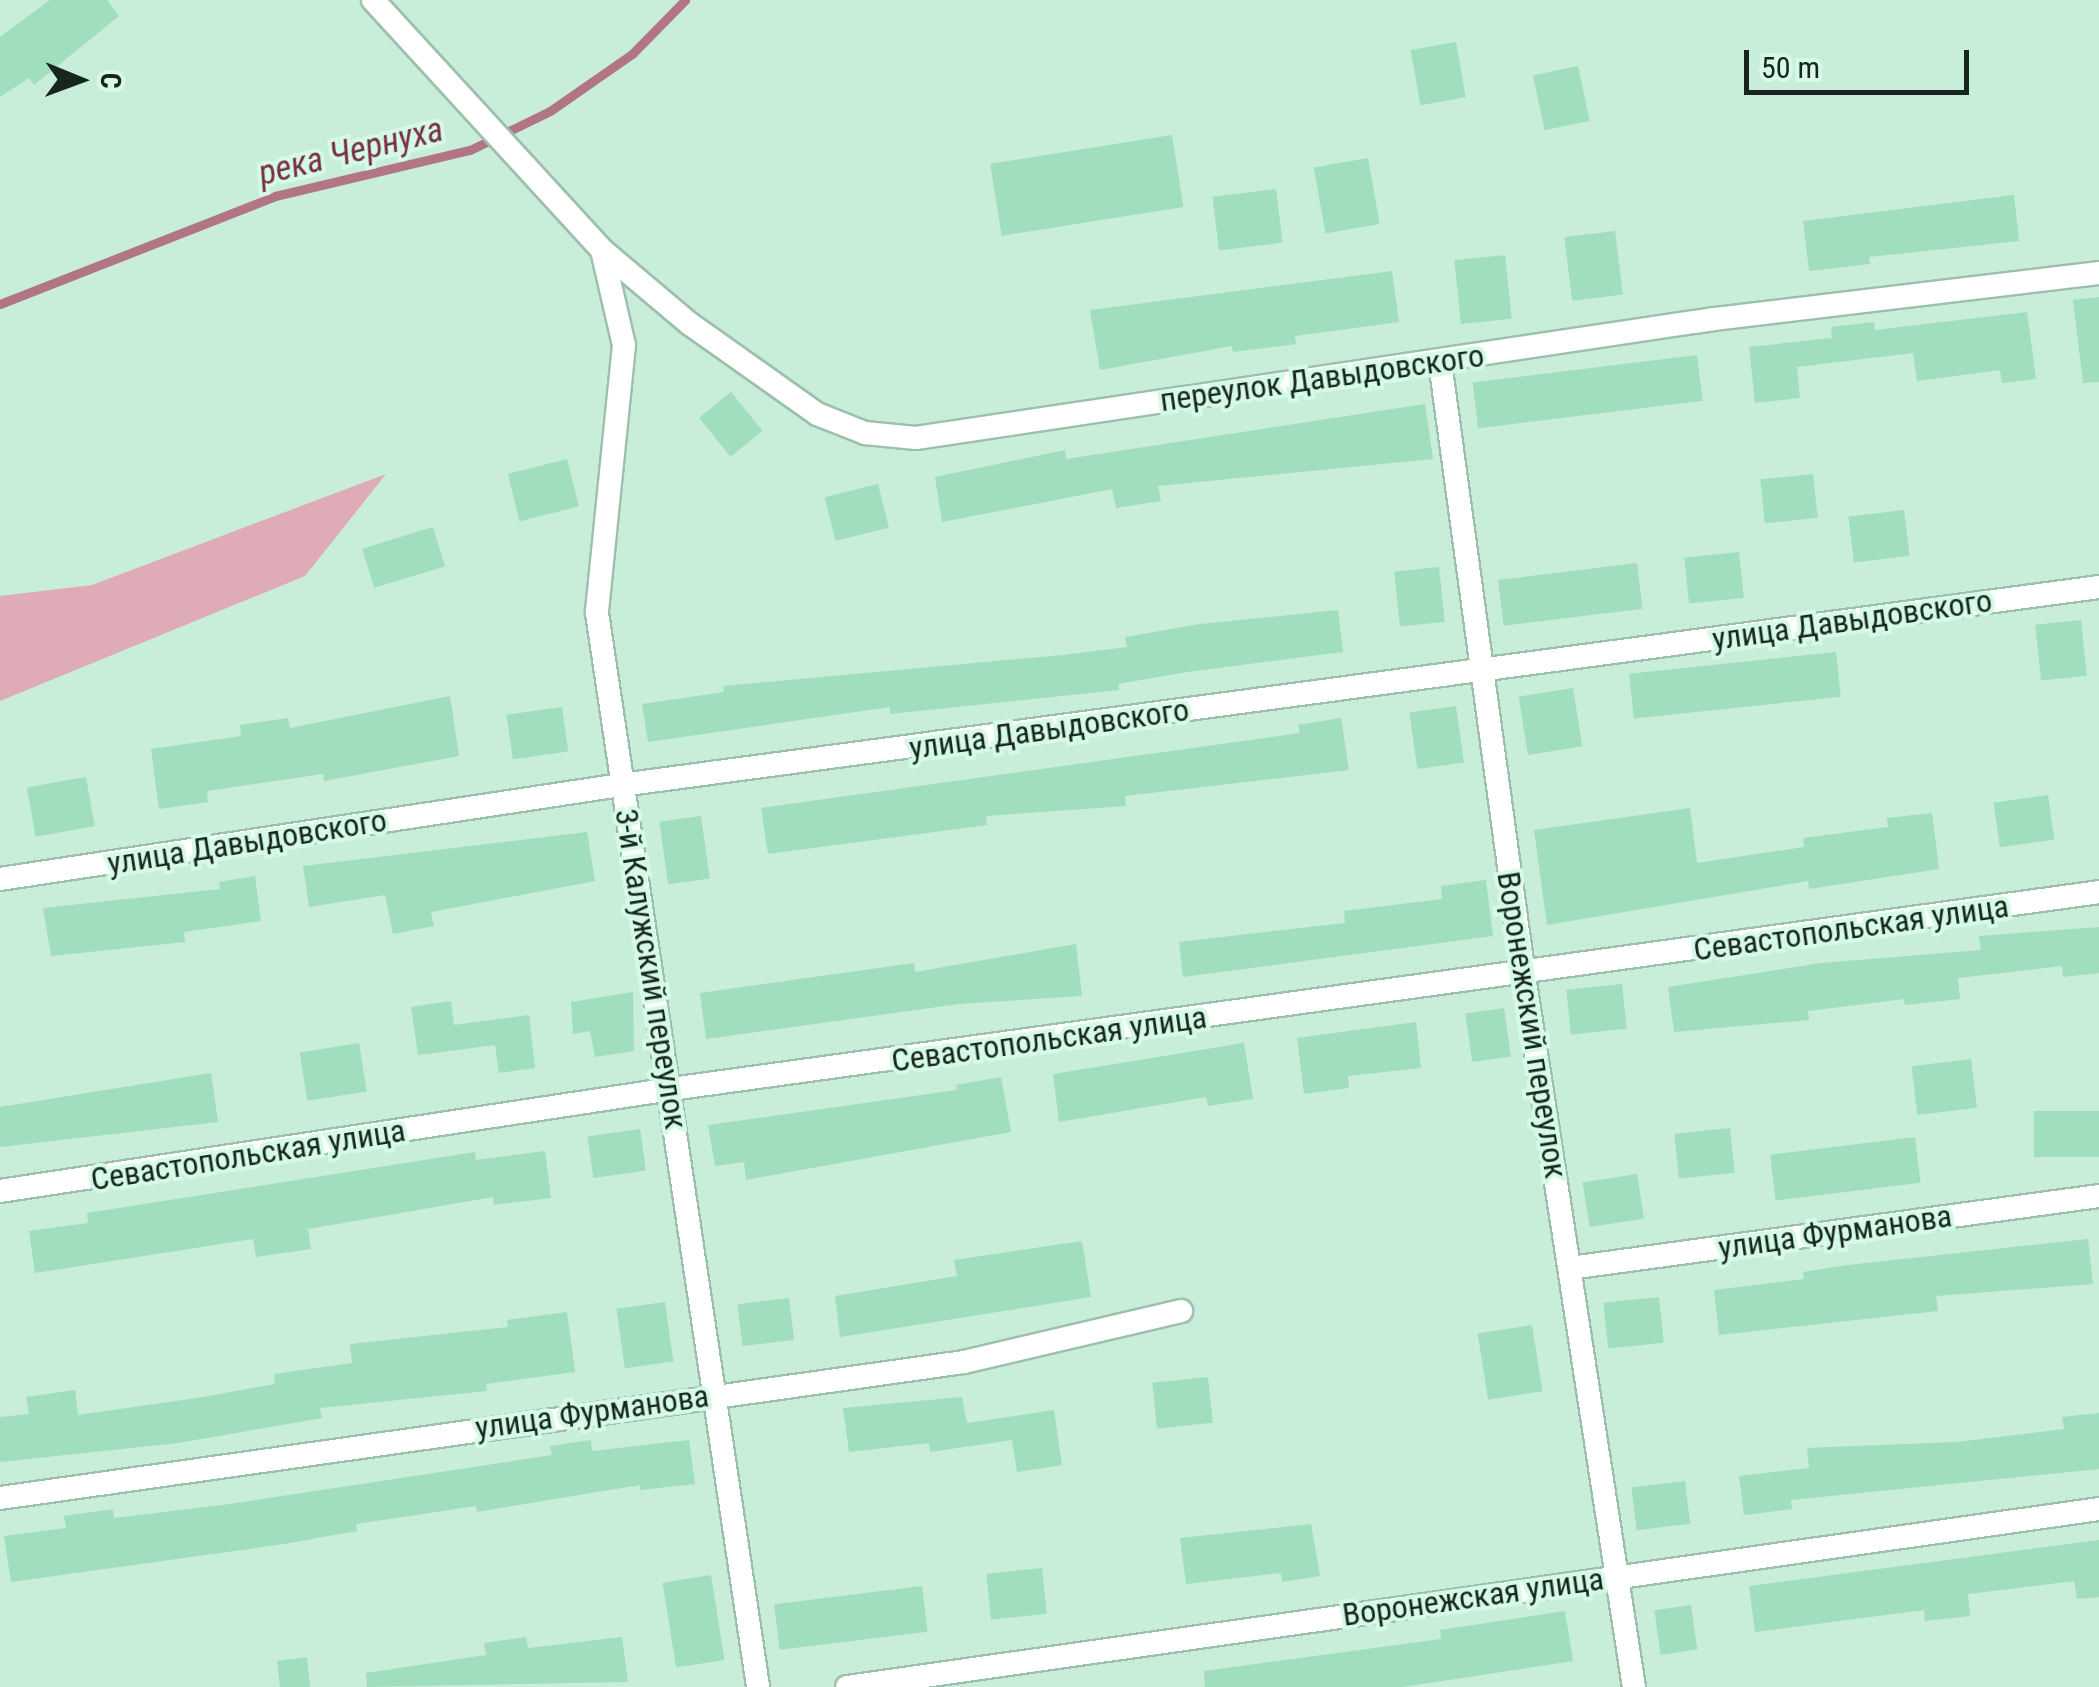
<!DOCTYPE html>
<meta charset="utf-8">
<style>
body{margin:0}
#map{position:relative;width:2099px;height:1687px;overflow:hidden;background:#c8edd8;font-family:"Roboto Condensed",sans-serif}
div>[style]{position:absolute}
.green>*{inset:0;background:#deabb6}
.stream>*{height:9px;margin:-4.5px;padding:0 4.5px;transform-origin:4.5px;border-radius:4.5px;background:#b27583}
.building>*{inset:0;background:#a0debd;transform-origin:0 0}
.roads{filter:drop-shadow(2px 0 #9dc0ad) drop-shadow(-2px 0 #9dc0ad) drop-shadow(0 2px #9dc0ad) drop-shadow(0 -2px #9dc0ad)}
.street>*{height:22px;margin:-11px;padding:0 11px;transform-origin:11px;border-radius:11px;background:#fff}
span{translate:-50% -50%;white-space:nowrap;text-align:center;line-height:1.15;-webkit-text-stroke:8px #d5fae6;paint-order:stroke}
.street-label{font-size:32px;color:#17251e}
.water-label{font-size:35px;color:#792e44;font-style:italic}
.north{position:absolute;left:30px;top:30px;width:100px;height:100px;-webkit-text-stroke:8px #d5fae6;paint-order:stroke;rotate:91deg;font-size:28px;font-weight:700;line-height:40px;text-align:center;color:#17251e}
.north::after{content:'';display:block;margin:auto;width:35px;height:45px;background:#17251e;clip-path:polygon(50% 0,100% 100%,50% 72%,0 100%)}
.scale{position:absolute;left:1744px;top:50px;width:225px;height:45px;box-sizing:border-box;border:5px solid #17251e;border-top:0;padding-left:12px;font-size:30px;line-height:35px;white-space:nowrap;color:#17251e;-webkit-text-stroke:8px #d5fae6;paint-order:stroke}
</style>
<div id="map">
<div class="green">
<i style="clip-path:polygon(386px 474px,305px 576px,0 701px,0 596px,92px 585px)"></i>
</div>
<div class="stream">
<i style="left:0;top:304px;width:295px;rotate:-21.4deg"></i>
<i style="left:275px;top:196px;width:200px;rotate:-13.3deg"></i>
<i style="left:470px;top:150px;width:89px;rotate:-26deg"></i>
<i style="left:550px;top:111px;width:100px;rotate:-34.8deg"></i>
<i style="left:632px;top:54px;width:76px;rotate:-45.5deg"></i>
</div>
<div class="building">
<i style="clip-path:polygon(50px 0,107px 0,119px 16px,34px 85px,29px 78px,0 97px,0 37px)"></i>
<i style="left:1456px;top:42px;width:56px;height:46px;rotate:80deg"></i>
<i style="left:1578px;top:66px;width:56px;height:46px;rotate:78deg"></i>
<i style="left:1172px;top:135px;width:73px;height:184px;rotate:81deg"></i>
<i style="left:1368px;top:158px;width:67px;height:55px;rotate:80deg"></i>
<i style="left:1276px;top:189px;width:54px;height:64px;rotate:83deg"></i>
<i style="clip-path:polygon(2014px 195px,2019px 241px,1869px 257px,1870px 264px,1809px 271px,1803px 221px)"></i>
<i style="left:1615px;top:231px;width:64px;height:51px;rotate:83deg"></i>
<i style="left:1505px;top:255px;width:64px;height:51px;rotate:84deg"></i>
<i style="clip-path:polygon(1392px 271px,1399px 322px,1295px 336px,1296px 344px,1233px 352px,1232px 346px,1100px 370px,1090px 310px)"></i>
<i style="clip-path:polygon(2099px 297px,2099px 382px,2083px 383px,2073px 300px)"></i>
<i style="clip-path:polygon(2027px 312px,2036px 379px,2002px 383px,2000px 370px,1917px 381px,1913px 353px,1797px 367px,1800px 398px,1755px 403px,1749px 347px,1832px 338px,1831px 327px,1874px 322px,1875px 330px)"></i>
<i style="left:1697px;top:355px;width:46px;height:226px;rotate:83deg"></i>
<i style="left:731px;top:392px;width:50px;height:41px;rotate:51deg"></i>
<i style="clip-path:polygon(1425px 404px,1433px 459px,1158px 486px,1161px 501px,1116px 508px,1112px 489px,942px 522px,935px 477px,1065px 450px,1066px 459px)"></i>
<i style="left:567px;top:459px;width:49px;height:61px;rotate:76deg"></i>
<i style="left:1813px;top:474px;width:44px;height:53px;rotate:84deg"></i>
<i style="left:878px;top:484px;width:45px;height:55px;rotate:76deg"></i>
<i style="left:1904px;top:510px;width:46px;height:56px;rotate:83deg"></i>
<i style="left:433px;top:527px;width:41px;height:74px;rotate:73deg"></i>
<i style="left:1739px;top:552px;width:46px;height:55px;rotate:84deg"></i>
<i style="left:1637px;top:563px;width:46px;height:140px;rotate:83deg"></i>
<i style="left:1439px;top:567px;width:55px;height:45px;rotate:84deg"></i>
<i style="clip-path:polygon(1338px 610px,1343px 652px,1187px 672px,1118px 684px,1119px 690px,890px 714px,890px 707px,648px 742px,642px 704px,724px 692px,723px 686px,1063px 655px,1127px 647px,1125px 637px,1200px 624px)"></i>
<i style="left:2081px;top:620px;width:56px;height:46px;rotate:84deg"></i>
<i style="left:1836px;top:652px;width:45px;height:208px;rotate:84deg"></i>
<i style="left:1573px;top:688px;width:59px;height:55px;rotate:81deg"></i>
<i style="clip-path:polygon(450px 696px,459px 756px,324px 781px,323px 774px,207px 791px,208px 802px,159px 809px,151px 749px,241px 736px,240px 725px,288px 718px,290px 728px)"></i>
<i style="left:1456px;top:706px;width:57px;height:47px;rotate:82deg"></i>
<i style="left:562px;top:707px;width:45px;height:56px;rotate:82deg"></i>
<i style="clip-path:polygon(1341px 718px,1349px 770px,1125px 796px,1126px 806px,986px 816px,987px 825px,768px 854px,761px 808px,1300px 733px,1298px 725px)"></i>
<i style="left:86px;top:777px;width:50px;height:60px;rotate:80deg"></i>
<i style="left:2048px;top:795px;width:45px;height:55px;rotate:82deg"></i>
<i style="clip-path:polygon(1690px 808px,1697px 863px,1804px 847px,1803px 838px,1888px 827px,1887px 818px,1932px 813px,1939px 869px,1809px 889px,1808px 881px,1547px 925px,1534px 830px)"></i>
<i style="left:701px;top:816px;width:63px;height:42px;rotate:82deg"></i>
<i style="clip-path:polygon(587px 832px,595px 881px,431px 912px,434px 926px,393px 934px,385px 895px,309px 907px,303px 866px)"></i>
<i style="clip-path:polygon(255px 876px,261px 921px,184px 932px,185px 942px,51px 956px,43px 908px,220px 889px,219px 882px)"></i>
<i style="clip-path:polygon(1486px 880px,1493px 936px,1183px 977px,1179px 942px,1345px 923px,1344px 911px,1442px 899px,1441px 886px)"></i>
<i style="clip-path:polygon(2099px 927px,2099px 973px,2063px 977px,2062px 966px,1958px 978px,1960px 999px,1905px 1005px,1904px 999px,1808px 1011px,1809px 1020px,1674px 1032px,1668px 987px,1821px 963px,1981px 950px,1979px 936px)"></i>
<i style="clip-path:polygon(1076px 944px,1082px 996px,959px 1004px,706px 1039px,700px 993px,914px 963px,915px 972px)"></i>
<i style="left:1622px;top:984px;width:45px;height:56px;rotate:84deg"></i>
<i style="clip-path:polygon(633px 992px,634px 1051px,595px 1057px,590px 1031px,573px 1034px,571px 1002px)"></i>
<i style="clip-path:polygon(451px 1001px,454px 1025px,529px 1015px,535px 1068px,499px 1073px,495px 1045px,418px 1055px,411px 1007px)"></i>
<i style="left:1504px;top:1008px;width:49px;height:39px;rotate:82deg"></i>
<i style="clip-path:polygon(1416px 1022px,1421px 1068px,1348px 1076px,1349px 1088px,1304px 1094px,1297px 1038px)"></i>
<i style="left:359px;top:1043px;width:49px;height:60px;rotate:81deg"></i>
<i style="clip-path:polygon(1244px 1043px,1253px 1099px,1208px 1106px,1206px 1097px,1059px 1122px,1053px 1074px)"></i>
<i style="left:1971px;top:1059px;width:49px;height:60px;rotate:83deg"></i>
<i style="clip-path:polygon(211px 1073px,218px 1122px,0 1147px,0 1107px)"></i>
<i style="clip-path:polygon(1001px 1077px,1011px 1132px,746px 1180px,744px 1162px,715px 1166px,708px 1125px,957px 1090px,956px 1085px)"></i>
<i style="left:2099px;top:1111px;width:46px;height:65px;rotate:90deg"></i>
<i style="left:1730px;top:1128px;width:45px;height:56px;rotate:84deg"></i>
<i style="left:640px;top:1129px;width:42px;height:53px;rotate:82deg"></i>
<i style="left:1915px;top:1137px;width:46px;height:146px;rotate:83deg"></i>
<i style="clip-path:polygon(545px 1151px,551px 1198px,494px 1205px,493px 1197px,308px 1229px,311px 1249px,256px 1257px,253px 1239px,35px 1273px,29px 1231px,88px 1223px,87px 1213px,475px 1152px,476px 1160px)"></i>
<i style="left:1637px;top:1174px;width:45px;height:55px;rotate:81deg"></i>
<i style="clip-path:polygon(2088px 1239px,2093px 1284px,1936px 1296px,1938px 1311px,1719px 1335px,1714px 1290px,1804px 1279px,1803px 1272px,1848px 1265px)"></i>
<i style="clip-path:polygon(1082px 1241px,1091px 1297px,840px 1337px,835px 1296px,957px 1276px,954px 1260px)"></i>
<i style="left:1659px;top:1297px;width:46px;height:56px;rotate:84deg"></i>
<i style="left:789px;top:1298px;width:42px;height:52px;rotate:83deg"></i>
<i style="left:665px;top:1302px;width:60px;height:49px;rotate:82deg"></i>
<i style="clip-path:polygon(567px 1312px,575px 1372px,486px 1384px,487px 1391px,320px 1408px,322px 1418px,178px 1443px,0 1462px,0 1417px,29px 1414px,26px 1397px,75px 1390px,78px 1415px,197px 1398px,275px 1384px,274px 1374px,352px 1363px,350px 1344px,508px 1327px,507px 1320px)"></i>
<i style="left:1532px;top:1325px;width:67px;height:55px;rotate:81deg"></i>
<i style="left:1208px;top:1377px;width:46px;height:56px;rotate:84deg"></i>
<i style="clip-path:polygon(962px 1397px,967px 1423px,1054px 1410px,1062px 1465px,1017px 1472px,1012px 1440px,930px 1452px,929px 1443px,849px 1452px,843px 1408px)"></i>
<i style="clip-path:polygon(2099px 1413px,2099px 1469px,1791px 1500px,1792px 1509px,1744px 1515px,1739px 1476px,1809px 1468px,1807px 1448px,1957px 1442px,2064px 1429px,2062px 1417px)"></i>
<i style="clip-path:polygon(591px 1440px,592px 1451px,689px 1440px,695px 1484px,640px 1490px,640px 1485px,477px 1512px,476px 1506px,356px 1524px,357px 1531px,284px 1544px,11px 1582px,4px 1536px,66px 1528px,64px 1516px,113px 1509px,114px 1518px,230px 1504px,552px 1455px,550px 1446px)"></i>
<i style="left:1685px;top:1481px;width:43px;height:54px;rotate:83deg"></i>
<i style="clip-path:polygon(1311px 1524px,1320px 1576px,1282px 1582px,1281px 1573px,1186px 1584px,1180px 1538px)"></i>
<i style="clip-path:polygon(2099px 1540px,2099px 1597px,2077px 1599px,2074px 1581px,1968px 1594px,1970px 1616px,1925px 1621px,1924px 1610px,1755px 1632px,1749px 1586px)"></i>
<i style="left:1042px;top:1568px;width:46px;height:56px;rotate:84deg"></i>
<i style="left:711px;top:1575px;width:86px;height:49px;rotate:81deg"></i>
<i style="left:922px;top:1586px;width:46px;height:149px;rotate:83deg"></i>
<i style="left:1691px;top:1605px;width:45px;height:37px;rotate:82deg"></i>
<i style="clip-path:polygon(1565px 1611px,1573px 1661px,1403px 1687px,1205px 1687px,1204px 1671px,1441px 1639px,1440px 1630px)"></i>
<i style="clip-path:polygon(526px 1637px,528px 1648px,622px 1637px,628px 1682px,367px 1687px,366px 1673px,486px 1655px,484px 1643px)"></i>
<i style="clip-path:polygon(307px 1657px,310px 1687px,280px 1687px,277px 1661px)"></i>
</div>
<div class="roads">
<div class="street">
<i style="left:373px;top:0;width:339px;rotate:47.5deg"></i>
<i style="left:602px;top:250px;width:115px;rotate:40.1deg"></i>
<i style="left:690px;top:324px;width:156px;rotate:35.3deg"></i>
<i style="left:817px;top:414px;width:52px;rotate:21.6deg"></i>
<i style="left:865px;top:433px;width:51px;rotate:5.6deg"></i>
<i style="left:916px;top:438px;width:807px;rotate:-8.48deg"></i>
<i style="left:1714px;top:319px;width:388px;rotate:-6.8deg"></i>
<i style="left:602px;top:250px;width:98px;rotate:77deg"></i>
<i style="left:624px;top:345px;width:269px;rotate:95.8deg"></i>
<i style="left:597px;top:613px;width:1086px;rotate:81.47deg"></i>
<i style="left:1440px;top:362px;width:620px;rotate:82.21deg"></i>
<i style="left:1524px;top:976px;width:719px;rotate:81.21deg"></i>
<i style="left:0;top:879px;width:628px;rotate:-8.61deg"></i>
<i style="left:621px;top:785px;width:1491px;rotate:-7.63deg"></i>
<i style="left:0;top:1191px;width:679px;rotate:-8.64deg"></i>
<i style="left:671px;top:1089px;width:1442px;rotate:-7.85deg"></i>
<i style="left:1570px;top:1268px;width:534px;rotate:-7.75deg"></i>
<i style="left:0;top:1498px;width:974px;rotate:-8.03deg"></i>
<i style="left:964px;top:1362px;width:223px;rotate:-13.2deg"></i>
<i style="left:847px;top:1687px;width:1265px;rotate:-8.09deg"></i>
</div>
</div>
<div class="street-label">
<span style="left:1322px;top:378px;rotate:-8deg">переулок Давыдовского</span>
<span style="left:1852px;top:620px;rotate:-8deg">улица Давыдовского</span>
<span style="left:1049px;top:729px;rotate:-8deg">улица Давыдовского</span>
<span style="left:247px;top:842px;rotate:-9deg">улица Давыдовского</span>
<span style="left:1851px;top:928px;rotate:-8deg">Севастопольская улица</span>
<span style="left:651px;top:969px;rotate:81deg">3-й Калужский переулок</span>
<span style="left:1532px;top:1025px;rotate:81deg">Воронежский переулок</span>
<span style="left:1049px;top:1039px;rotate:-8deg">Севастопольская улица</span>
<span style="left:248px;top:1155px;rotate:-9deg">Севастопольская улица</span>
<span style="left:1835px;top:1232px;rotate:-8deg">улица Фурманова</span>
<span style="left:592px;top:1412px;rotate:-8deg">улица Фурманова</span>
<span style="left:1473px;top:1597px;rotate:-8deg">Воронежская улица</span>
</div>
<div class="water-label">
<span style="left:351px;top:152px;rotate:-14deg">река Чернуха</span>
</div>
<div class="north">С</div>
<div class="scale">50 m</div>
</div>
